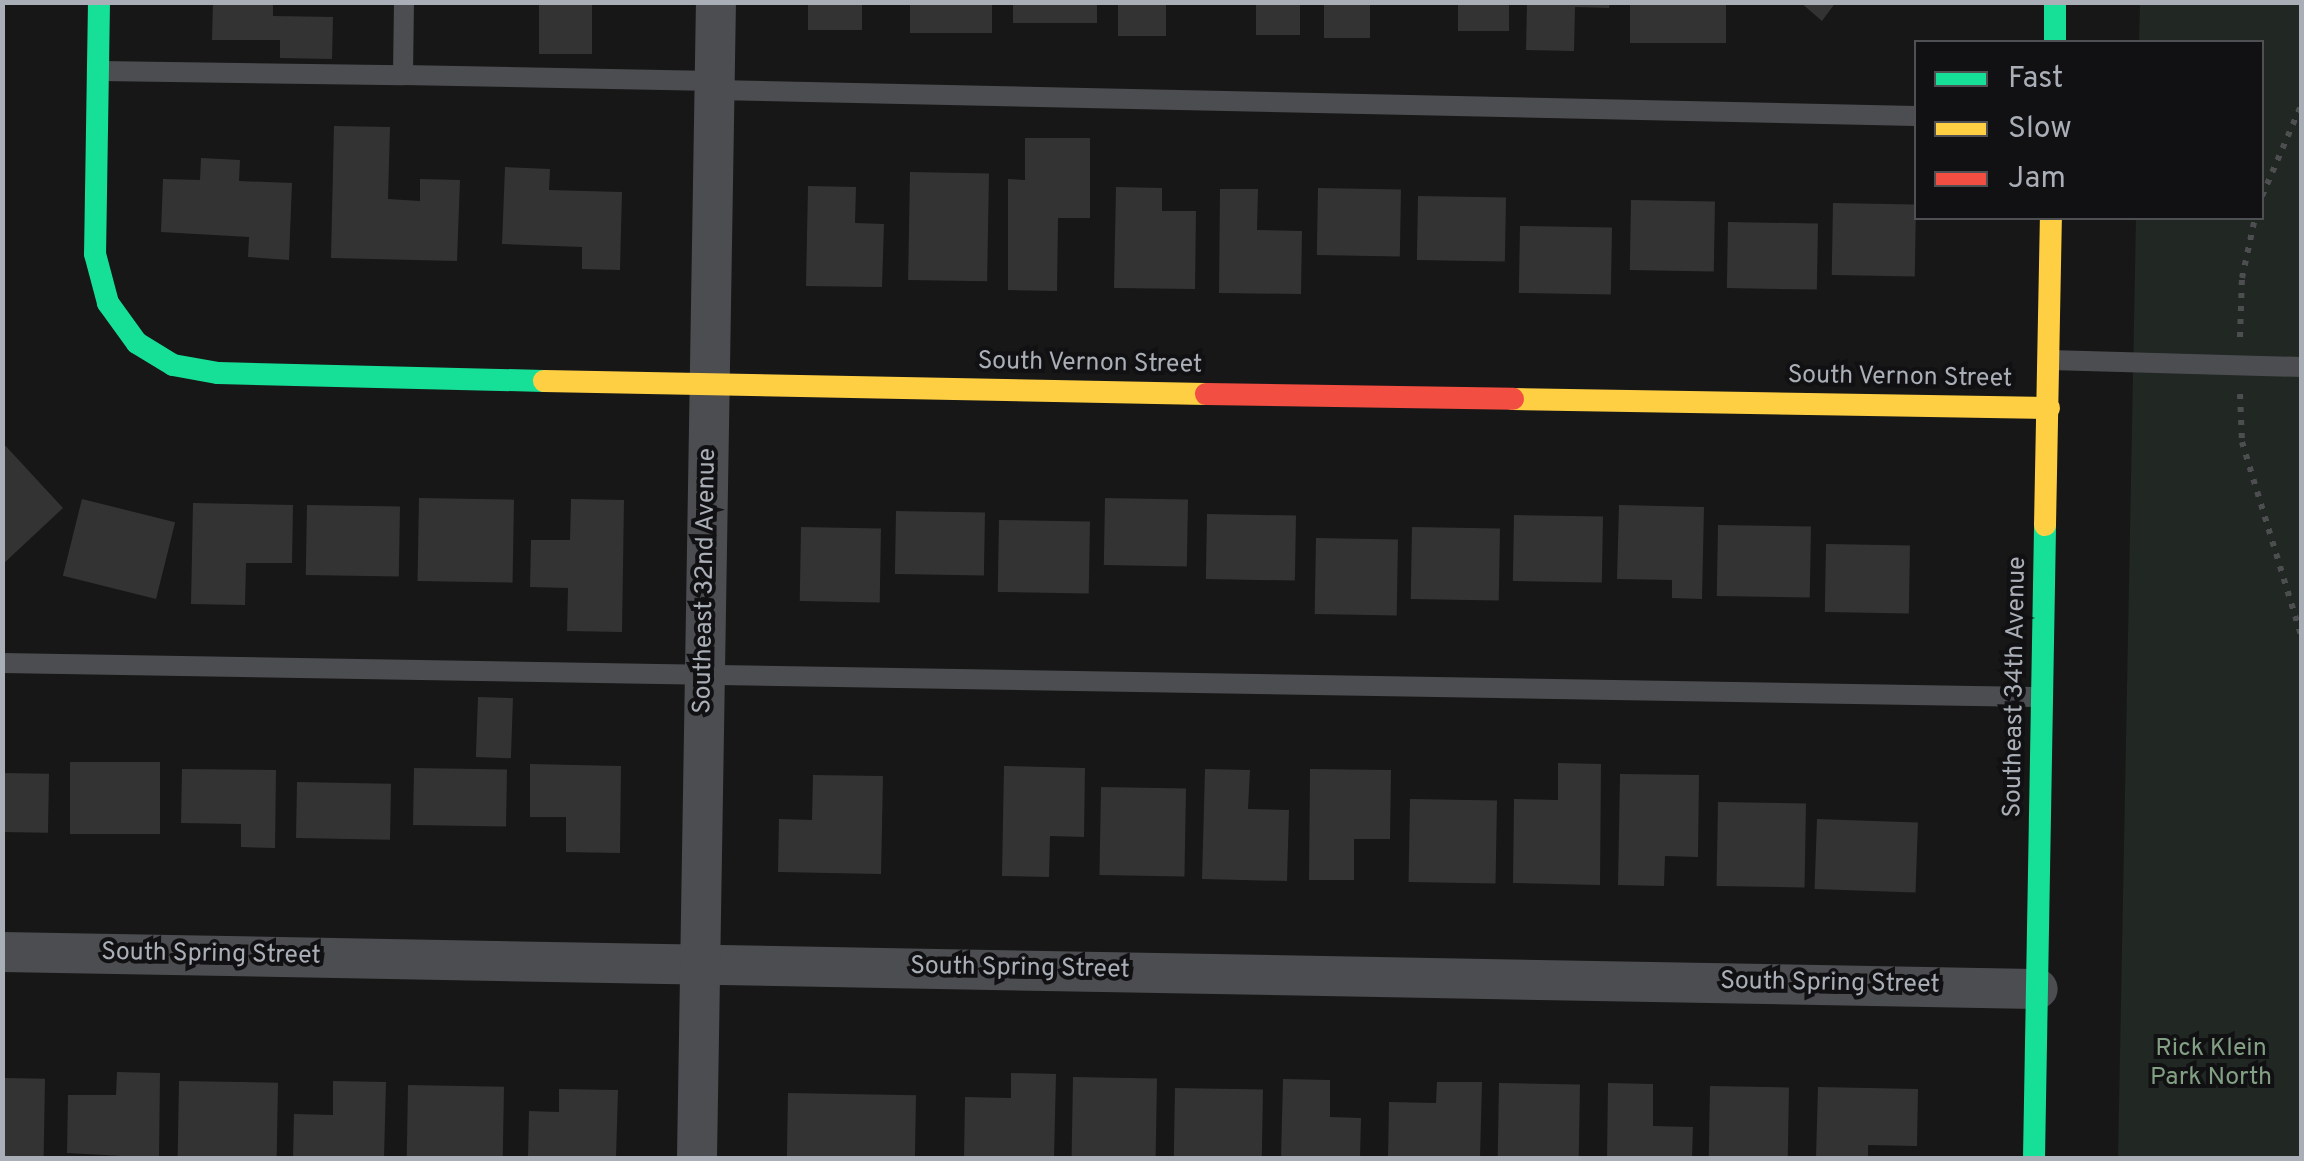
<!DOCTYPE html>
<style>
body{margin:0}
#map{position:relative;width:2304px;height:1161px;overflow:hidden;background:#171717;font-family:Overpass,sans-serif}
div>[style]{position:absolute}
.green>*{inset:0;background:#212722}
.building>*{inset:0;background:#333334;transform-origin:0 0}
.path>*{height:6px;margin-top:-3px;transform-origin:0;background:repeating-linear-gradient(90deg,#4d4e50 0 5px,transparent 0 13px)}
.lane>*{height:20px;margin:-10px;padding:0 10px;transform-origin:10px;border-radius:10px;background:#4c4d50}
.street>*{height:40px;margin:-20px;padding:0 20px;transform-origin:20px;border-radius:20px;background:#4c4d50}
.fast>*{height:22px;margin:-11px;padding:0 11px;transform-origin:11px;border-radius:11px;background:#16e098}
.slow>*{height:22px;margin:-11px;padding:0 11px;transform-origin:11px;border-radius:11px;background:#ffcf43}
.jam>*{height:22px;margin:-11px;padding:0 11px;transform-origin:11px;border-radius:11px;background:#f24e42}
span{translate:-50% -50%;white-space:nowrap;text-align:center;line-height:1.15;-webkit-text-stroke:8px #111113;paint-order:stroke}
.street-label{font-size:25px;color:#aaaeb6}
.park-label{font-size:25px;color:#839f84}
.frame{position:absolute;inset:0;border:5px solid #aaaeb6;pointer-events:none}
.legend{position:absolute;left:1914px;top:40px;width:350px;height:180px;box-sizing:border-box;background:#111113;border:2px solid #4e5054;margin:0;padding:12px 18px;list-style:none;font-size:30px;color:#aaaeb6}
.legend li{display:flex;align-items:center;gap:20px;height:50px}
.legend b{width:50px;border:2px solid #4e5054}
</style>
<div id="map">
<div class="green">
<i style="clip-path:polygon(2140px 3px,2301px 3px,2301px 1158px,2118px 1158px,2136px 218px,2262px 218px,2262px 42px,2139px 42px)"></i>
</div>
<div class="building">
<i style="clip-path:polygon(213px 2px,273px 2px,273px 16px,333px 17px,332px 59px,280px 58px,280px 40px,212px 40px)"></i>
<i style="left:539px;top:2px;width:53px;height:52px"></i>
<i style="left:808px;top:2px;width:54px;height:28px"></i>
<i style="left:910px;top:2px;width:82px;height:31px"></i>
<i style="left:1013px;top:2px;width:84px;height:21px"></i>
<i style="left:1118px;top:2px;width:48px;height:34px"></i>
<i style="left:1256px;top:2px;width:44px;height:33px"></i>
<i style="left:1324px;top:2px;width:46px;height:36px"></i>
<i style="left:1458px;top:2px;width:51px;height:29px"></i>
<i style="clip-path:polygon(1527px 2px,1610px 2px,1609px 8px,1575px 7px,1574px 51px,1526px 50px)"></i>
<i style="left:1630px;top:2px;width:96px;height:41px"></i>
<i style="clip-path:polygon(1800px 2px,1836px 2px,1822px 21px)"></i>
<i style="clip-path:polygon(334px 126px,390px 127px,388px 199px,420px 201px,420px 179px,460px 180px,457px 261px,331px 258px)"></i>
<i style="clip-path:polygon(1025px 138px,1090px 138px,1090px 218px,1058px 218px,1057px 291px,1008px 290px,1008px 179px,1025px 180px)"></i>
<i style="clip-path:polygon(201px 158px,240px 160px,239px 181px,292px 183px,289px 260px,248px 257px,249px 237px,161px 232px,163px 179px,200px 180px)"></i>
<i style="clip-path:polygon(505px 167px,550px 169px,549px 190px,622px 192px,620px 270px,582px 269px,582px 247px,502px 244px)"></i>
<i style="left:910px;top:172px;width:79px;height:108px;rotate:1deg"></i>
<i style="clip-path:polygon(808px 186px,856px 187px,855px 223px,884px 224px,882px 287px,806px 286px)"></i>
<i style="clip-path:polygon(1116px 187px,1162px 188px,1162px 211px,1196px 211px,1195px 289px,1114px 288px)"></i>
<i style="left:1318px;top:188px;width:83px;height:67px;rotate:1deg"></i>
<i style="clip-path:polygon(1220px 189px,1258px 189px,1257px 230px,1302px 231px,1301px 294px,1219px 293px)"></i>
<i style="left:1418px;top:196px;width:88px;height:64px;rotate:1deg"></i>
<i style="left:1631px;top:200px;width:84px;height:70px;rotate:1deg"></i>
<i style="left:1833px;top:203px;width:83px;height:72px;rotate:1deg"></i>
<i style="left:1728px;top:222px;width:90px;height:66px;rotate:1deg"></i>
<i style="left:1520px;top:226px;width:92px;height:67px;rotate:1deg"></i>
<i style="clip-path:polygon(2px 442px,63px 508px,2px 565px)"></i>
<i style="left:419px;top:498px;width:95px;height:83px;rotate:1deg"></i>
<i style="left:1105px;top:498px;width:83px;height:67px;rotate:1deg"></i>
<i style="left:82px;top:499px;width:96px;height:79px;rotate:14deg"></i>
<i style="clip-path:polygon(571px 499px,624px 500px,622px 632px,567px 631px,568px 588px,530px 587px,531px 540px,570px 540px)"></i>
<i style="clip-path:polygon(193px 503px,293px 505px,292px 563px,246px 563px,245px 605px,191px 604px)"></i>
<i style="left:307px;top:505px;width:93px;height:70px;rotate:1deg"></i>
<i style="clip-path:polygon(1619px 505px,1704px 507px,1702px 599px,1672px 598px,1672px 580px,1617px 579px)"></i>
<i style="left:896px;top:511px;width:89px;height:63px;rotate:1deg"></i>
<i style="left:1207px;top:514px;width:89px;height:65px;rotate:1deg"></i>
<i style="left:1514px;top:515px;width:89px;height:66px;rotate:1deg"></i>
<i style="left:999px;top:520px;width:91px;height:72px;rotate:1deg"></i>
<i style="left:1718px;top:525px;width:93px;height:71px;rotate:1deg"></i>
<i style="left:801px;top:527px;width:80px;height:74px;rotate:1deg"></i>
<i style="left:1412px;top:527px;width:88px;height:72px;rotate:1deg"></i>
<i style="left:1316px;top:538px;width:82px;height:76px;rotate:1deg"></i>
<i style="left:1826px;top:544px;width:84px;height:68px;rotate:1deg"></i>
<i style="left:478px;top:697px;width:35px;height:60px;rotate:2deg"></i>
<i style="left:160px;top:762px;width:72px;height:90px;rotate:90deg"></i>
<i style="clip-path:polygon(1558px 763px,1601px 764px,1600px 885px,1513px 883px,1514px 799px,1558px 800px)"></i>
<i style="clip-path:polygon(530px 764px,621px 766px,620px 853px,566px 852px,566px 817px,530px 817px)"></i>
<i style="clip-path:polygon(1004px 766px,1085px 768px,1084px 837px,1050px 836px,1049px 877px,1002px 876px)"></i>
<i style="left:414px;top:768px;width:93px;height:57px;rotate:1deg"></i>
<i style="clip-path:polygon(182px 769px,276px 770px,275px 848px,241px 847px,241px 824px,181px 823px)"></i>
<i style="clip-path:polygon(1205px 769px,1250px 770px,1248px 809px,1289px 810px,1287px 881px,1202px 879px)"></i>
<i style="clip-path:polygon(1310px 769px,1391px 770px,1390px 839px,1354px 839px,1354px 880px,1309px 880px)"></i>
<i style="left:2px;top:773px;width:47px;height:59px;rotate:1deg"></i>
<i style="clip-path:polygon(1620px 774px,1699px 775px,1698px 857px,1665px 856px,1664px 886px,1618px 885px)"></i>
<i style="clip-path:polygon(813px 775px,883px 776px,881px 874px,778px 872px,779px 819px,812px 820px)"></i>
<i style="left:297px;top:782px;width:94px;height:56px;rotate:1deg"></i>
<i style="left:1101px;top:787px;width:85px;height:88px;rotate:1deg"></i>
<i style="left:1410px;top:799px;width:87px;height:83px;rotate:1deg"></i>
<i style="left:1718px;top:802px;width:88px;height:84px;rotate:1deg"></i>
<i style="left:1817px;top:819px;width:101px;height:70px;rotate:2deg"></i>
<i style="clip-path:polygon(117px 1072px,160px 1073px,159px 1158px,67px 1153px,68px 1095px,116px 1095px)"></i>
<i style="clip-path:polygon(1011px 1073px,1056px 1074px,1054px 1158px,964px 1158px,965px 1097px,1011px 1098px)"></i>
<i style="left:1073px;top:1077px;width:84px;height:81px;rotate:1deg"></i>
<i style="left:2px;top:1078px;width:43px;height:80px;rotate:1deg"></i>
<i style="clip-path:polygon(1283px 1079px,1330px 1080px,1330px 1117px,1361px 1118px,1360px 1158px,1281px 1158px)"></i>
<i style="left:179px;top:1081px;width:99px;height:77px;rotate:1deg"></i>
<i style="clip-path:polygon(333px 1081px,386px 1082px,384px 1158px,293px 1158px,294px 1114px,333px 1115px)"></i>
<i style="clip-path:polygon(1437px 1082px,1482px 1082px,1480px 1158px,1388px 1158px,1389px 1102px,1436px 1103px)"></i>
<i style="left:1499px;top:1083px;width:81px;height:75px;rotate:1deg"></i>
<i style="clip-path:polygon(1608px 1083px,1653px 1084px,1653px 1126px,1693px 1127px,1692px 1158px,1607px 1158px)"></i>
<i style="left:408px;top:1085px;width:96px;height:73px;rotate:1deg"></i>
<i style="left:1710px;top:1086px;width:79px;height:72px;rotate:1deg"></i>
<i style="clip-path:polygon(1818px 1087px,1918px 1089px,1917px 1146px,1868px 1145px,1868px 1158px,1816px 1158px)"></i>
<i style="left:1175px;top:1088px;width:88px;height:70px;rotate:1deg"></i>
<i style="clip-path:polygon(559px 1089px,618px 1090px,616px 1158px,528px 1158px,529px 1111px,559px 1112px)"></i>
<i style="left:788px;top:1093px;width:128px;height:65px;rotate:1deg"></i>
</div>
<div class="path">
<i style="left:2262px;top:196px;width:101px;rotate:-66.7deg"></i>
<i style="left:2240px;top:337px;width:59px;rotate:-88.1deg"></i>
<i style="left:2242px;top:278px;width:61px;rotate:-77.8deg"></i>
<i style="left:2240px;top:394px;width:48px;rotate:87.6deg"></i>
<i style="left:2242px;top:442px;width:205px;rotate:73deg"></i>
</div>
<div class="lane">
<i style="left:404px;top:2px;width:73px;rotate:90.8deg"></i>
<i style="left:403px;top:75px;width:311px;rotate:1.1deg"></i>
<i style="left:100px;top:71px;width:303px;rotate:0.8deg"></i>
<i style="left:714px;top:90px;width:1202px;rotate:1.24deg"></i>
<i style="left:2050px;top:360px;width:252px;rotate:1.6deg"></i>
<i style="left:2px;top:663px;width:2039px;rotate:0.96deg"></i>
</div>
<div class="street">
<i style="left:2px;top:952px;width:2036px;rotate:1.04deg"></i>
<i style="left:697px;top:1158px;width:1156px;rotate:-89.06deg"></i>
</div>
<div class="fast">
<i style="left:99px;top:2px;width:252px;rotate:90.9deg"></i>
<i style="left:95px;top:254px;width:51px;rotate:75.1deg"></i>
<i style="left:108px;top:303px;width:49px;rotate:54.1deg"></i>
<i style="left:137px;top:343px;width:42px;rotate:31.4deg"></i>
<i style="left:173px;top:365px;width:46px;rotate:10.1deg"></i>
<i style="left:218px;top:373px;width:326px;rotate:1.4deg"></i>
<i style="left:2055px;top:2px;width:40px;rotate:90deg"></i>
<i style="left:2034px;top:1158px;width:633px;rotate:-89deg"></i>
</div>
<div class="slow">
<i style="left:544px;top:381px;width:662px;rotate:1.12deg"></i>
<i style="left:1513px;top:399px;width:536px;rotate:0.96deg"></i>
<i style="left:2045px;top:525px;width:307px;rotate:-88.9deg"></i>
</div>
<div class="jam">
<i style="left:1206px;top:394px;width:307px;rotate:0.9deg"></i>
</div>
<div class="street-label">
<span style="left:1090px;top:364px;rotate:1deg">South Vernon Street</span>
<span style="left:1900px;top:378px;rotate:1deg">South Vernon Street</span>
<span style="left:706px;top:581px;rotate:-89deg">Southeast 32nd Avenue</span>
<span style="left:2016px;top:687px;rotate:-89deg">Southeast 34th Avenue</span>
<span style="left:211px;top:955px;rotate:1deg">South Spring Street</span>
<span style="left:1020px;top:969px;rotate:1deg">South Spring Street</span>
<span style="left:1830px;top:984px;rotate:1deg">South Spring Street</span>
</div>
<div class="park-label">
<span style="left:2211px;top:1064px">Rick Klein<br>Park North</span>
</div>
<div class="frame"></div>
<ul class="legend">
<li><b style="height:12px;background:#16e098"></b>Fast</li>
<li><b style="height:12px;background:#ffcf43"></b>Slow</li>
<li><b style="height:12px;background:#f24e42"></b>Jam</li>
</ul>
</div>
